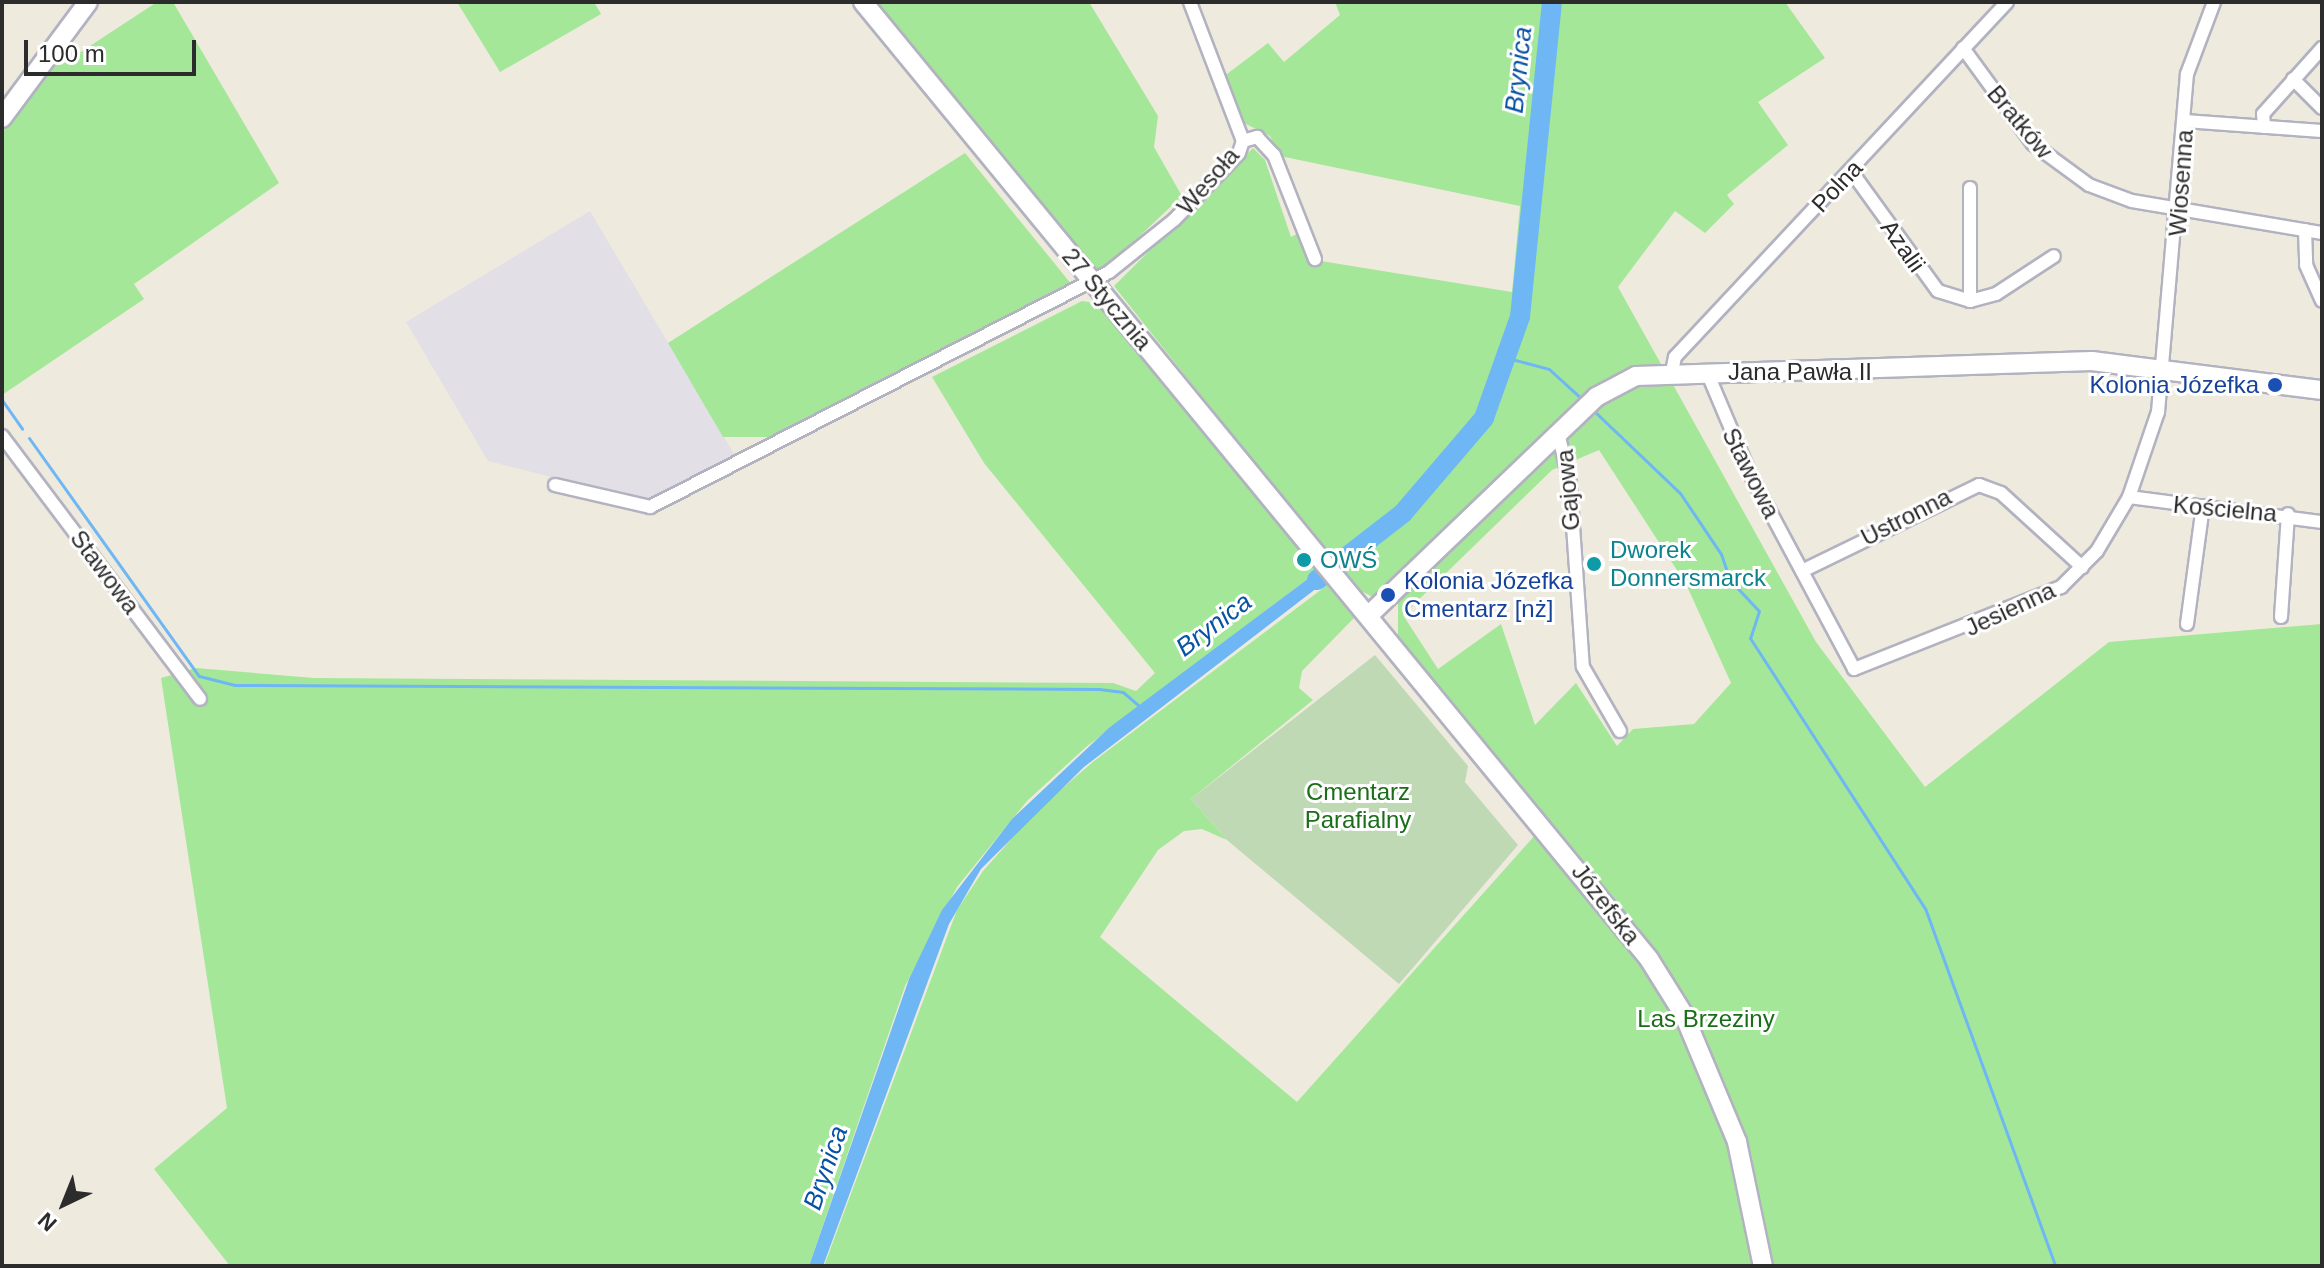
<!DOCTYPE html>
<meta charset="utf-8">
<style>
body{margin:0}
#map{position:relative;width:2324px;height:1268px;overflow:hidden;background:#eeeade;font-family:Helvetica,sans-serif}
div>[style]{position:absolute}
.industrial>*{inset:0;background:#e3dfe7}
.green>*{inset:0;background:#a5e799}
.cemetery>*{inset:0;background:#c0d9b5}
.water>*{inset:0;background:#6eb7f4}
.stream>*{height:3px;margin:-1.5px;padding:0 1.5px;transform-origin:1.5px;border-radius:1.5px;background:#6eb7f4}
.river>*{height:20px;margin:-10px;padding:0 10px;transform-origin:10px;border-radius:10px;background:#6eb7f4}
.roads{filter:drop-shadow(2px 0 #b2b2c0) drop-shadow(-2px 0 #b2b2c0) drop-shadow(0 2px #b2b2c0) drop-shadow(0 -2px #b2b2c0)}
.street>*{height:12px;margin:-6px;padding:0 6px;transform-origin:6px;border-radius:6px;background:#fff}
.secondary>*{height:18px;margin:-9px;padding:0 9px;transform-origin:9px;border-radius:9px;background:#fff}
.dots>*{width:22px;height:22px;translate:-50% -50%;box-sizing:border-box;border:4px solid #fff;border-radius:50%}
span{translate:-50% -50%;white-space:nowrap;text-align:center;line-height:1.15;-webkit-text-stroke:6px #fff;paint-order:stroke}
.street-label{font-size:24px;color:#2c2c2c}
.transit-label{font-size:24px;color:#164399}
.right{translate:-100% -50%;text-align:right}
.left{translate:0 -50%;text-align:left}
.culture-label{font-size:24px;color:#0d838f}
.park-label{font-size:24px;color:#196e17}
.water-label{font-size:26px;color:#0852a5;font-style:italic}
.frame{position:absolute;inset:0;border:4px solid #2c2c2c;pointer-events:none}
.north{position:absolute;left:24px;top:1164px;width:80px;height:80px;-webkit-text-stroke:6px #fff;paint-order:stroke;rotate:223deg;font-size:22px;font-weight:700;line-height:32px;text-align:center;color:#2c2c2c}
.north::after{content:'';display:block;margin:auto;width:28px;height:36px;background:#2c2c2c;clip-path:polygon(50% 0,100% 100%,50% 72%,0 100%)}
.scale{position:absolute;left:24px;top:40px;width:172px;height:36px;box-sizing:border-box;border:4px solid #2c2c2c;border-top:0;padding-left:10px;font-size:24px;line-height:28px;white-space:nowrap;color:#2c2c2c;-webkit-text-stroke:6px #fff;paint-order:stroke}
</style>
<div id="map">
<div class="industrial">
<i style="clip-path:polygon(590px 211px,737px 459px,650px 502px,488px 461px,406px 322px)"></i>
</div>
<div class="green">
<i style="clip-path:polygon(157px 2px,173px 2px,279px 183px,134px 284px,144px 299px,2px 395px,2px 133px,55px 61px,61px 65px)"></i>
<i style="clip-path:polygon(457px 2px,594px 2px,601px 14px,500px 72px)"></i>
<i style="clip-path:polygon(875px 2px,1089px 2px,1158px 116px,1154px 147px,1182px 196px,1108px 266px,1092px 270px)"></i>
<i style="clip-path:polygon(1335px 2px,1785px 2px,1825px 58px,1758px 102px,1788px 145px,1727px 195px,1734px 204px,1705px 233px,1675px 211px,1618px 287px,1661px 364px,1616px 377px,1373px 597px,1353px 587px,1114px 286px,1253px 148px,1265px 160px,1291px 237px,1308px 228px,1321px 261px,1512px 292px,1520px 206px,1280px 156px,1270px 136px,1244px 123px,1223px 77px,1268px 43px,1284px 62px,1340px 15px)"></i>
<i style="clip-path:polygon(965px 153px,1072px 285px,777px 437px,723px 437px,668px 343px)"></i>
<i style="clip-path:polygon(1082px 301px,1096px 303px,1317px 572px,1086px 747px,1027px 801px,957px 887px,905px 986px,809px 1266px,230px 1266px,154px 1169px,227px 1108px,161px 678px,196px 668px,314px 678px,1113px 683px,1136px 691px,1155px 673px,984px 463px,932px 377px)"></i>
<i style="clip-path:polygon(evenodd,1671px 381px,1816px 642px,1925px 787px,2109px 642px,2322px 624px,2322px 1266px,824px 1266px,957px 910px,983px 871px,1037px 810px,1094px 761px,1330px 583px,1356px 616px,1302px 671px,1299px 688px,1313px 700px,1191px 799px,1227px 840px,1202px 829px,1184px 831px,1158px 850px,1100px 937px,1297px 1102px,1544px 825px,1398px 637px,1398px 601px,1601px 405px,1639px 385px,1671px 381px,1599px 450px,1686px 584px,1731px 683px,1694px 724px,1633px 729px,1617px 746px,1576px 683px,1535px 725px,1501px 624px,1438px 669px,1403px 615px,1552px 470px,1599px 450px)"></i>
</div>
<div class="cemetery">
<i style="clip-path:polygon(1375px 655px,1468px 766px,1465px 782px,1518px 845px,1399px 984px,1227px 840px,1191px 799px)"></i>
</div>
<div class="water">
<i style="clip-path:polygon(1317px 572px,1326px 581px,1084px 767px,981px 869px,949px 924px,823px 1266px,809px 1266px,909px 979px,942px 910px,1012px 819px,1110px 727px)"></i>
</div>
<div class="stream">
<i style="left:1508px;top:358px;width:42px;rotate:15deg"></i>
<i style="left:1549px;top:369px;width:45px;rotate:42.3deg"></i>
<i style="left:2px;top:400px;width:35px;rotate:55deg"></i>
<i style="left:1593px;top:410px;width:120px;rotate:43.7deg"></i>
<i style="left:1680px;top:493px;width:73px;rotate:56.1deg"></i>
<i style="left:1721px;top:554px;width:28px;rotate:71deg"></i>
<i style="left:1730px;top:580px;width:42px;rotate:46.9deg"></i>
<i style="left:1759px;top:611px;width:28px;rotate:108deg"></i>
<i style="left:1750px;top:638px;width:322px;rotate:57.1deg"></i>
<i style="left:1925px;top:908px;width:381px;rotate:70deg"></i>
<i style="left:29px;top:438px;width:292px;rotate:54.5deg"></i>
<i style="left:199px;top:676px;width:36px;rotate:14deg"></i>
<i style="left:234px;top:685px;width:865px;rotate:0.26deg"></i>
<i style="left:1099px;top:689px;width:24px;rotate:7deg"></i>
<i style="left:1123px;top:692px;width:23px;rotate:41deg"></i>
</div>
<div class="river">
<i style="left:1317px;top:580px;width:109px;rotate:-37.9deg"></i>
<i style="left:1403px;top:513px;width:125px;rotate:-49.5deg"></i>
<i style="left:1484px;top:418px;width:107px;rotate:-70.4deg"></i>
<i style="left:1520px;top:317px;width:317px;rotate:-84.2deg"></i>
</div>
<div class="roads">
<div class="street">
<i style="left:1963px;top:48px;width:119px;rotate:53.9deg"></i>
<i style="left:2033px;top:144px;width:69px;rotate:36.2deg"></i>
<i style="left:2089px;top:185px;width:46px;rotate:20.4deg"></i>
<i style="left:2132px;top:201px;width:193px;rotate:9.6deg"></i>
<i style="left:2293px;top:79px;width:41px;rotate:45deg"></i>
<i style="left:2185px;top:121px;width:137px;rotate:4.2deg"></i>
<i style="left:2264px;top:127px;width:13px;rotate:-94deg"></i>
<i style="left:2263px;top:114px;width:89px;rotate:-48.2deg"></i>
<i style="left:1243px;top:141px;width:15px;rotate:-16deg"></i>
<i style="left:1257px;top:137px;width:25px;rotate:47deg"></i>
<i style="left:1274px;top:155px;width:112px;rotate:68.5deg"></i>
<i style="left:1851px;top:171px;width:148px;rotate:54.1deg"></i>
<i style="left:1938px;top:291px;width:34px;rotate:17deg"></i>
<i style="left:1970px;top:301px;width:27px;rotate:-15deg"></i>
<i style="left:1996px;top:294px;width:69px;rotate:-33.2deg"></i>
<i style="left:2305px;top:230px;width:35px;rotate:88deg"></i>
<i style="left:2306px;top:265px;width:39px;rotate:66deg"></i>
<i style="left:1970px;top:301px;width:113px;rotate:-90deg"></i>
<i style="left:1672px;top:372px;width:15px;rotate:-79deg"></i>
<i style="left:1675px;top:357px;width:486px;rotate:-46.9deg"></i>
<i style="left:1707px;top:372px;width:111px;rotate:67.1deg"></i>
<i style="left:1750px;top:474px;width:221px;rotate:61.9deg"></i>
<i style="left:1854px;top:669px;width:223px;rotate:-21.6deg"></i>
<i style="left:2061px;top:587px;width:51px;rotate:-45deg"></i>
<i style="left:2097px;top:551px;width:63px;rotate:-59.3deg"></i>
<i style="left:2129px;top:497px;width:90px;rotate:-71.2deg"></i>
<i style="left:2158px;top:412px;width:339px;rotate:-85.1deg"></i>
<i style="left:2187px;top:74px;width:77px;rotate:-69.4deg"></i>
<i style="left:1558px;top:433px;width:51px;rotate:76.5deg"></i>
<i style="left:1570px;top:483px;width:184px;rotate:86deg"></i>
<i style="left:1583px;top:667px;width:74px;rotate:60deg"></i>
<i style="left:2px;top:436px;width:329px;rotate:53deg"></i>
<i style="left:555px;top:485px;width:98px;rotate:13deg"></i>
<i style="left:650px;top:507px;width:516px;rotate:-27.11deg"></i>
<i style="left:1109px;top:272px;width:83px;rotate:-38.7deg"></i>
<i style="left:1174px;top:220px;width:93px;rotate:-45.9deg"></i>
<i style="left:1239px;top:153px;width:13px;rotate:-72deg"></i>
<i style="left:1243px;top:141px;width:149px;rotate:-110.9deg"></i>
<i style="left:2129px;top:497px;width:195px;rotate:7.4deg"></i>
<i style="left:1802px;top:571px;width:197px;rotate:-25.9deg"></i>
<i style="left:1979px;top:485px;width:23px;rotate:20deg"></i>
<i style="left:2001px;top:493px;width:110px;rotate:42.4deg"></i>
<i style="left:2281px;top:617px;width:103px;rotate:-86.1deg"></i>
<i style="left:2187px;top:624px;width:119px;rotate:-82.3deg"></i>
</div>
<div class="secondary">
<i style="left:863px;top:2px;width:1238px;rotate:50.6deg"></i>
<i style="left:1649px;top:959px;width:66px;rotate:58deg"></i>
<i style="left:1684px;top:1015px;width:138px;rotate:67.3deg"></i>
<i style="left:1737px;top:1142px;width:127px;rotate:78.2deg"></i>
<i style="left:2px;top:118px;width:144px;rotate:-53.4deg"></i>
<i style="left:1369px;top:615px;width:315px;rotate:-43.8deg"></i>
<i style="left:1596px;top:397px;width:45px;rotate:-27.7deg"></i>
<i style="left:1636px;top:376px;width:456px;rotate:-1.9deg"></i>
<i style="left:2092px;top:361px;width:232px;rotate:7.2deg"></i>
</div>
</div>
<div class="dots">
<i style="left:2275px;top:385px;background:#1a4fb4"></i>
<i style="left:1304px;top:560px;background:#0f9aa8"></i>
<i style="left:1594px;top:564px;background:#0f9aa8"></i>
<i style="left:1388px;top:595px;background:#1a4fb4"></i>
</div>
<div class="street-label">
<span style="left:2020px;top:122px;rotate:50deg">Bratków</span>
<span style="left:1208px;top:181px;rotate:-49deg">Wesoła</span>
<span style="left:2181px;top:183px;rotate:-86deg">Wiosenna</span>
<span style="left:1837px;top:186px;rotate:-47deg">Polna</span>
<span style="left:1903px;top:246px;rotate:55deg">Azalii</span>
<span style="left:1107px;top:299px;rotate:50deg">27 Stycznia</span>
<span style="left:1800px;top:372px">Jana Pawła II</span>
<span style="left:1751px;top:473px;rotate:63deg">Stawowa</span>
<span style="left:1568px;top:490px;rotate:-95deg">Gajowa</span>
<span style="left:2225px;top:509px;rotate:5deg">Kościelna</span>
<span style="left:1906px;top:517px;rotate:-27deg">Ustronna</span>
<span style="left:105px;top:572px;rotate:53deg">Stawowa</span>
<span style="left:2010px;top:609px;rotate:-25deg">Jesienna</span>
<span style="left:1606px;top:904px;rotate:52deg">Józefska</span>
</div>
<div class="transit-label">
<span class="right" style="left:2259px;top:385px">Kolonia Józefka</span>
<span class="left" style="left:1404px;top:595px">Kolonia Józefka<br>Cmentarz [nż]</span>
</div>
<div class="culture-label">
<span class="left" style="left:1610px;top:564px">Dworek<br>Donnersmarck</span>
<span class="left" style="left:1320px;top:560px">OWŚ</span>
</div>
<div class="park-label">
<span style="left:1358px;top:806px">Cmentarz<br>Parafialny</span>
<span style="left:1706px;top:1019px">Las Brzeziny</span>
</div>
<div class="water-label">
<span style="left:1519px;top:70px;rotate:-84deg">Brynica</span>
<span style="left:1214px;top:625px;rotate:-37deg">Brynica</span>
<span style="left:826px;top:1168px;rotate:-71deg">Brynica</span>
</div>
<div class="frame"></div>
<div class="north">N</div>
<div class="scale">100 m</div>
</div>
